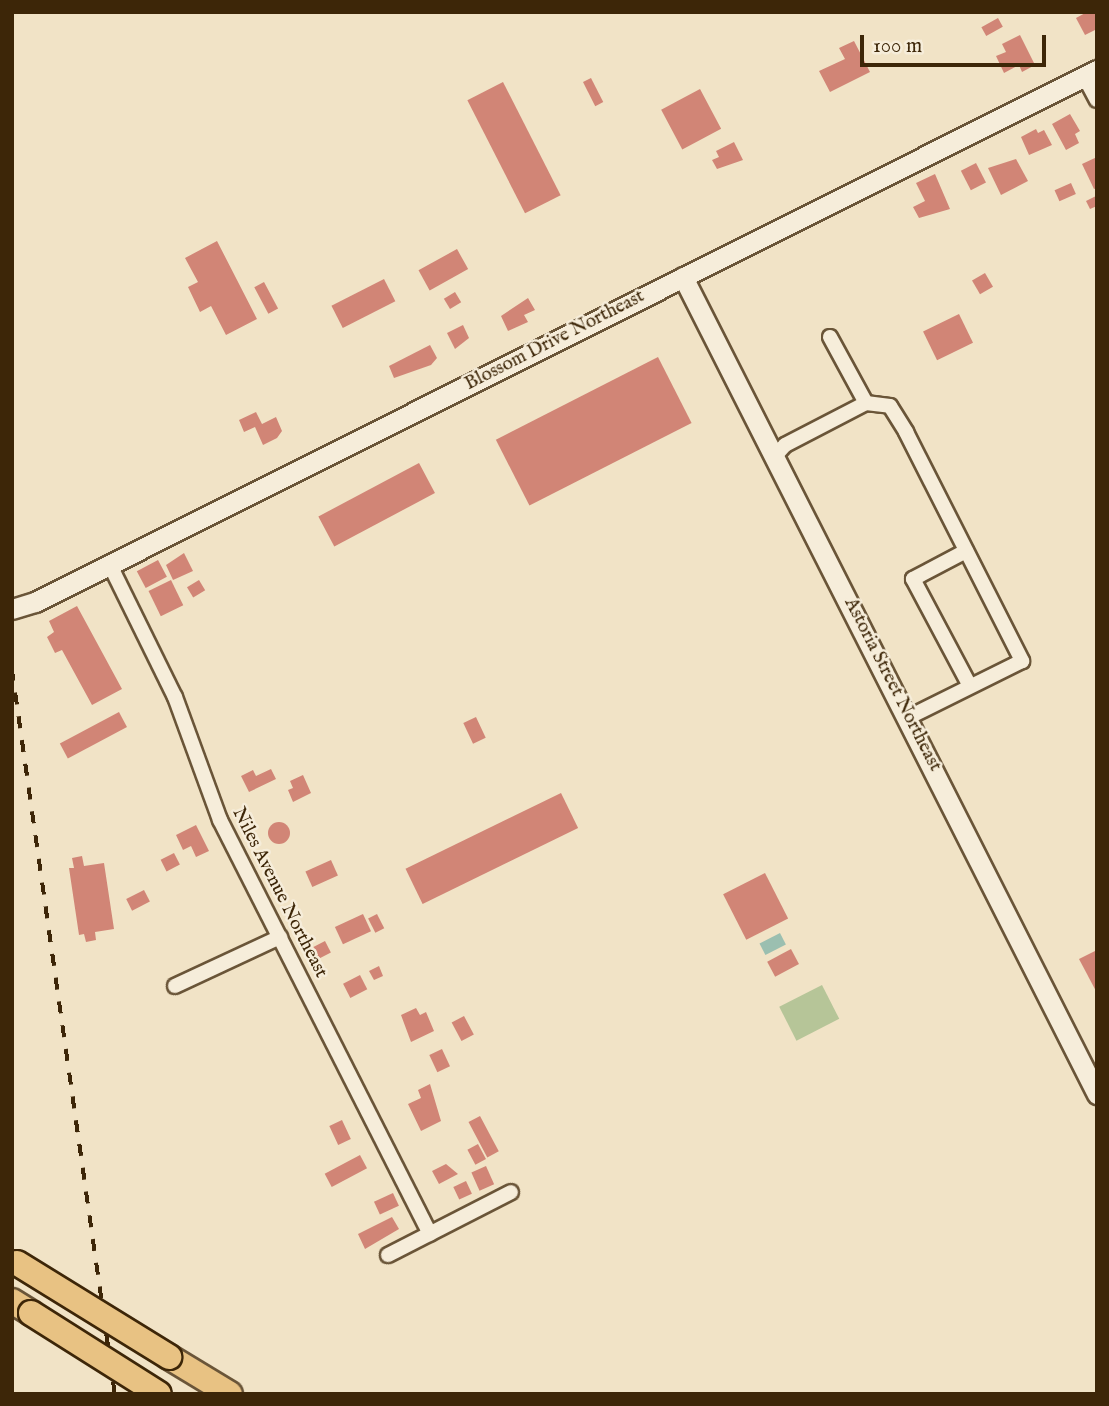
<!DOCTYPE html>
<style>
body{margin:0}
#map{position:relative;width:1109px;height:1406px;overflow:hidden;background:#f1e3c6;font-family:"IM FELL English",serif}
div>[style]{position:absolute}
.green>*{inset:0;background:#b6c598;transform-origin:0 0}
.water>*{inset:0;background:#9bbfb0;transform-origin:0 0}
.building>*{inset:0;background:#d18576;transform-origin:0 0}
.round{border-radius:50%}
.roads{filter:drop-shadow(2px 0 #6a5538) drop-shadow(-2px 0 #6a5538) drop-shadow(0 2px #6a5538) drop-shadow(0 -2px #6a5538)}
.street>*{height:14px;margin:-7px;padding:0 7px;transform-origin:7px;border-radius:7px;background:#f6edda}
.secondary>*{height:19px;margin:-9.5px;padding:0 9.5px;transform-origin:9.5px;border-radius:9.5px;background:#f6edda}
.highway>*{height:24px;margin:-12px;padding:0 12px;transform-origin:12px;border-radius:12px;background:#e8c283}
.rail>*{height:3.5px;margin-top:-1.75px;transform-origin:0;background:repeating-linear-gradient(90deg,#3d2608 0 12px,transparent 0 24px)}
.bridges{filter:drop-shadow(2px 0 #3d2608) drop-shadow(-2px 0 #3d2608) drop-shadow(0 2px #3d2608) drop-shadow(0 -2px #3d2608)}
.highway-bridge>*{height:24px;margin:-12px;padding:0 12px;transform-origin:12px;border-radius:12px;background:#e8c283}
span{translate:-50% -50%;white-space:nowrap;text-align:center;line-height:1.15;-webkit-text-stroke:5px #f6edda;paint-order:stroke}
.street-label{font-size:19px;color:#3d2608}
.frame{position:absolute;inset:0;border:14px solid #3d2608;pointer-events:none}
.scale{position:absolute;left:860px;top:35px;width:186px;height:32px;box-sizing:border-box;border:4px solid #3d2608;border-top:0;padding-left:9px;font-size:21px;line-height:24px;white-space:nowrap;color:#3d2608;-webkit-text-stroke:5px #f6edda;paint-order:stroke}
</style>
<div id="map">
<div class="green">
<i style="left:822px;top:985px;width:38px;height:48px;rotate:63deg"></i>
</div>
<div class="water">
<i style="left:780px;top:933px;width:13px;height:23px;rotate:63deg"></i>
</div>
<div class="building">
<i style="clip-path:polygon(1087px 12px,1097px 12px,1097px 29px,1085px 35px,1076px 18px)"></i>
<i style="left:998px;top:18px;width:10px;height:19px;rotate:61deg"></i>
<i style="clip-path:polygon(1020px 35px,1035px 65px,1022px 72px,1019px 65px,1004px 73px,996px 56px,1006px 52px,1002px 44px)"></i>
<i style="clip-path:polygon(854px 41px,870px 72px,830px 92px,819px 71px,845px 59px,839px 48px)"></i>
<i style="left:591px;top:78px;width:27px;height:9px;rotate:63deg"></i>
<i style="left:503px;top:82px;width:127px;height:40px;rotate:63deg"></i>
<i style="left:700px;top:89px;width:45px;height:44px;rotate:62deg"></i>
<i style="clip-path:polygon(1070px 114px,1080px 131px,1075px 134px,1079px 143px,1066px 150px,1052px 124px)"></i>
<i style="clip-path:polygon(1036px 129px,1038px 133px,1044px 130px,1052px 145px,1029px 155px,1021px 137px)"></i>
<i style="clip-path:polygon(734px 142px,743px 160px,717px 169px,712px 160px,719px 157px,716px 151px)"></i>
<i style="clip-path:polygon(1097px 157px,1097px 188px,1094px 189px,1082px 164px)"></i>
<i style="clip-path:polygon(1016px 159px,1028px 181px,1001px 195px,988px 168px)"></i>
<i style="left:976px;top:163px;width:22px;height:17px;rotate:63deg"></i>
<i style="clip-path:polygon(935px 174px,950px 209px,919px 218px,913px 207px,925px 201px,916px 183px)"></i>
<i style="left:1071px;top:183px;width:12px;height:18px;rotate:66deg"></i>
<i style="clip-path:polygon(1096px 196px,1097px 206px,1090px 209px,1086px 201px)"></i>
<i style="clip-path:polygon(217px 241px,257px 319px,226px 335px,211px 306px,200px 312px,188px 287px,198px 282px,185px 258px)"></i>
<i style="left:457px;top:249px;width:23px;height:44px;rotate:61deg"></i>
<i style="left:985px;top:273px;width:16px;height:15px;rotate:60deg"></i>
<i style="left:384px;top:279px;width:25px;height:59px;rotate:63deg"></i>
<i style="left:264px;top:282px;width:30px;height:11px;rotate:62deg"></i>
<i style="left:455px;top:292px;width:12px;height:13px;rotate:59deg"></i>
<i style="clip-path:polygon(528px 298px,535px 310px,524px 315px,528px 322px,508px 331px,501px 316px)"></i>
<i style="left:959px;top:314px;width:32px;height:40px;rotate:64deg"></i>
<i style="clip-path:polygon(463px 325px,469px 338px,455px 349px,447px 333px)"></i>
<i style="clip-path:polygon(430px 345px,437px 358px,431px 365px,394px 378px,389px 366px)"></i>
<i style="left:658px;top:357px;width:74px;height:182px;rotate:63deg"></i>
<i style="clip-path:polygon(256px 412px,262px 424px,276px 417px,282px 431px,277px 438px,263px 445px,255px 427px,244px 432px,239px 420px)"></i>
<i style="left:419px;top:463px;width:34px;height:114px;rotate:62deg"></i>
<i style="clip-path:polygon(184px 553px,193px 571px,173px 580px,166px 565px)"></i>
<i style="left:158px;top:560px;width:19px;height:24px;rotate:62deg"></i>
<i style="left:171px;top:580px;width:28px;height:25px;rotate:64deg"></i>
<i style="left:199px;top:580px;width:12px;height:14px;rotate:59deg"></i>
<i style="clip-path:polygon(77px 606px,122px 689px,92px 705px,62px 650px,55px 653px,47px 637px,54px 632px,49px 621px)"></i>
<i style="left:119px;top:712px;width:17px;height:67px;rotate:62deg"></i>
<i style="left:476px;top:717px;width:23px;height:14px;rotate:65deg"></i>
<i style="clip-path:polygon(271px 769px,276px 779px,249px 792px,241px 776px,253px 770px,256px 776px)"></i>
<i style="clip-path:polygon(303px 775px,311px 793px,293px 802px,288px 790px,293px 788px,290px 781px)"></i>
<i style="left:561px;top:793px;width:39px;height:173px;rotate:64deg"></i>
<i class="round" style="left:268px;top:822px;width:22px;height:22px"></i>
<i style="clip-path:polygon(196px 825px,209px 851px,196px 857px,191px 846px,183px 850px,176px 835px)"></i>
<i style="left:174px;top:853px;width:13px;height:15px;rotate:63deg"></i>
<i style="clip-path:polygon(82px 856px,84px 866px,104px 863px,114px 929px,95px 932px,96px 940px,86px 942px,84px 934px,79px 935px,69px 868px,74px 868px,72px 858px)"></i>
<i style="left:331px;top:860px;width:17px;height:28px;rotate:66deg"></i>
<i style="left:765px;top:873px;width:51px;height:47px;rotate:63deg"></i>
<i style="left:144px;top:890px;width:13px;height:20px;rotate:63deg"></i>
<i style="left:363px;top:914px;width:19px;height:31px;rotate:65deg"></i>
<i style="left:377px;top:914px;width:16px;height:10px;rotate:63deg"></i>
<i style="left:325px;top:941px;width:13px;height:13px;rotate:63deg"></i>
<i style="left:791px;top:949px;width:17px;height:27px;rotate:62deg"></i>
<i style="clip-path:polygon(1097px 950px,1097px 993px,1079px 959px)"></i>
<i style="clip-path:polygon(379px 966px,383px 976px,374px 980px,369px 971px)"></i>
<i style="left:360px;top:975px;width:16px;height:19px;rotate:63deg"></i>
<i style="clip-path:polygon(416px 1008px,420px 1015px,426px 1012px,434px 1031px,411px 1042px,401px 1015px)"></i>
<i style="left:464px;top:1016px;width:21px;height:14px;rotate:62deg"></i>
<i style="left:442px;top:1049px;width:19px;height:14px;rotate:65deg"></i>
<i style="clip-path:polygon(430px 1084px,441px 1121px,421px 1131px,408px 1104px,421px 1098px,418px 1090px)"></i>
<i style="left:480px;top:1116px;width:40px;height:13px;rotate:62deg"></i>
<i style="left:342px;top:1120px;width:21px;height:14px;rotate:65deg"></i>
<i style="left:478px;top:1144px;width:17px;height:12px;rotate:62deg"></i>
<i style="left:360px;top:1155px;width:15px;height:40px;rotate:62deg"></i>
<i style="clip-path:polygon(446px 1164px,458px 1174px,439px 1184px,432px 1171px)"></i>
<i style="left:486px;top:1166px;width:20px;height:16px;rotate:66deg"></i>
<i style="left:466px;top:1181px;width:14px;height:14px;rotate:65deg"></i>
<i style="left:393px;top:1193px;width:14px;height:21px;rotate:65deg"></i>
<i style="clip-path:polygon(392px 1217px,399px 1229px,365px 1249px,358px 1234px)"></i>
</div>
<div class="roads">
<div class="street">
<i style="left:1084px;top:76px;width:27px;rotate:62deg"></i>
<i style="left:830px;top:337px;width:75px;rotate:61.4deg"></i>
<i style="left:776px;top:455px;width:13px;rotate:-48deg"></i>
<i style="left:785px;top:445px;width:91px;rotate:-27.4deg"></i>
<i style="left:866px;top:403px;width:24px;rotate:7deg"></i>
<i style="left:890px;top:406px;width:31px;rotate:58deg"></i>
<i style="left:906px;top:432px;width:257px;rotate:63.1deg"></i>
<i style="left:1022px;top:661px;width:126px;rotate:153.6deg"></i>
<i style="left:966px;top:551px;width:60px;rotate:152.2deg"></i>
<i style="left:913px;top:579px;width:121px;rotate:62deg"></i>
<i style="left:109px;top:563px;width:149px;rotate:63.8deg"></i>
<i style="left:175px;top:697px;width:131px;rotate:69.9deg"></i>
<i style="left:220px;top:820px;width:464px;rotate:63.1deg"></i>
<i style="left:175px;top:986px;width:116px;rotate:-25deg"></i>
<i style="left:388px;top:1255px;width:138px;rotate:-27.1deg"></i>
</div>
<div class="secondary">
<i style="left:683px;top:277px;width:916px;rotate:63.13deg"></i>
<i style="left:12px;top:609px;width:24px;rotate:-17deg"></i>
<i style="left:35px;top:602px;width:1188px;rotate:-26.61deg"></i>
</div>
<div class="highway">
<i style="left:12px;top:1301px;width:22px;rotate:32deg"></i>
<i style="left:169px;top:1357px;width:71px;rotate:31.2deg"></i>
</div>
</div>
<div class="rail">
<i style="left:12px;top:669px;width:732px;rotate:81.91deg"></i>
</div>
<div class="bridges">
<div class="highway-bridge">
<i style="left:17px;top:1263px;width:179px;rotate:31.7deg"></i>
<i style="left:31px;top:1313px;width:151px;rotate:32.3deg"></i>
</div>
</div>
<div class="street-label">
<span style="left:555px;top:341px;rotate:-27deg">Blossom Drive Northeast</span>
<span style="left:892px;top:685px;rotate:63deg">Astoria Street Northeast</span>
<span style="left:279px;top:893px;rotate:63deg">Niles Avenue Northeast</span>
</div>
<div class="frame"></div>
<div class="scale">100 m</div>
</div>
